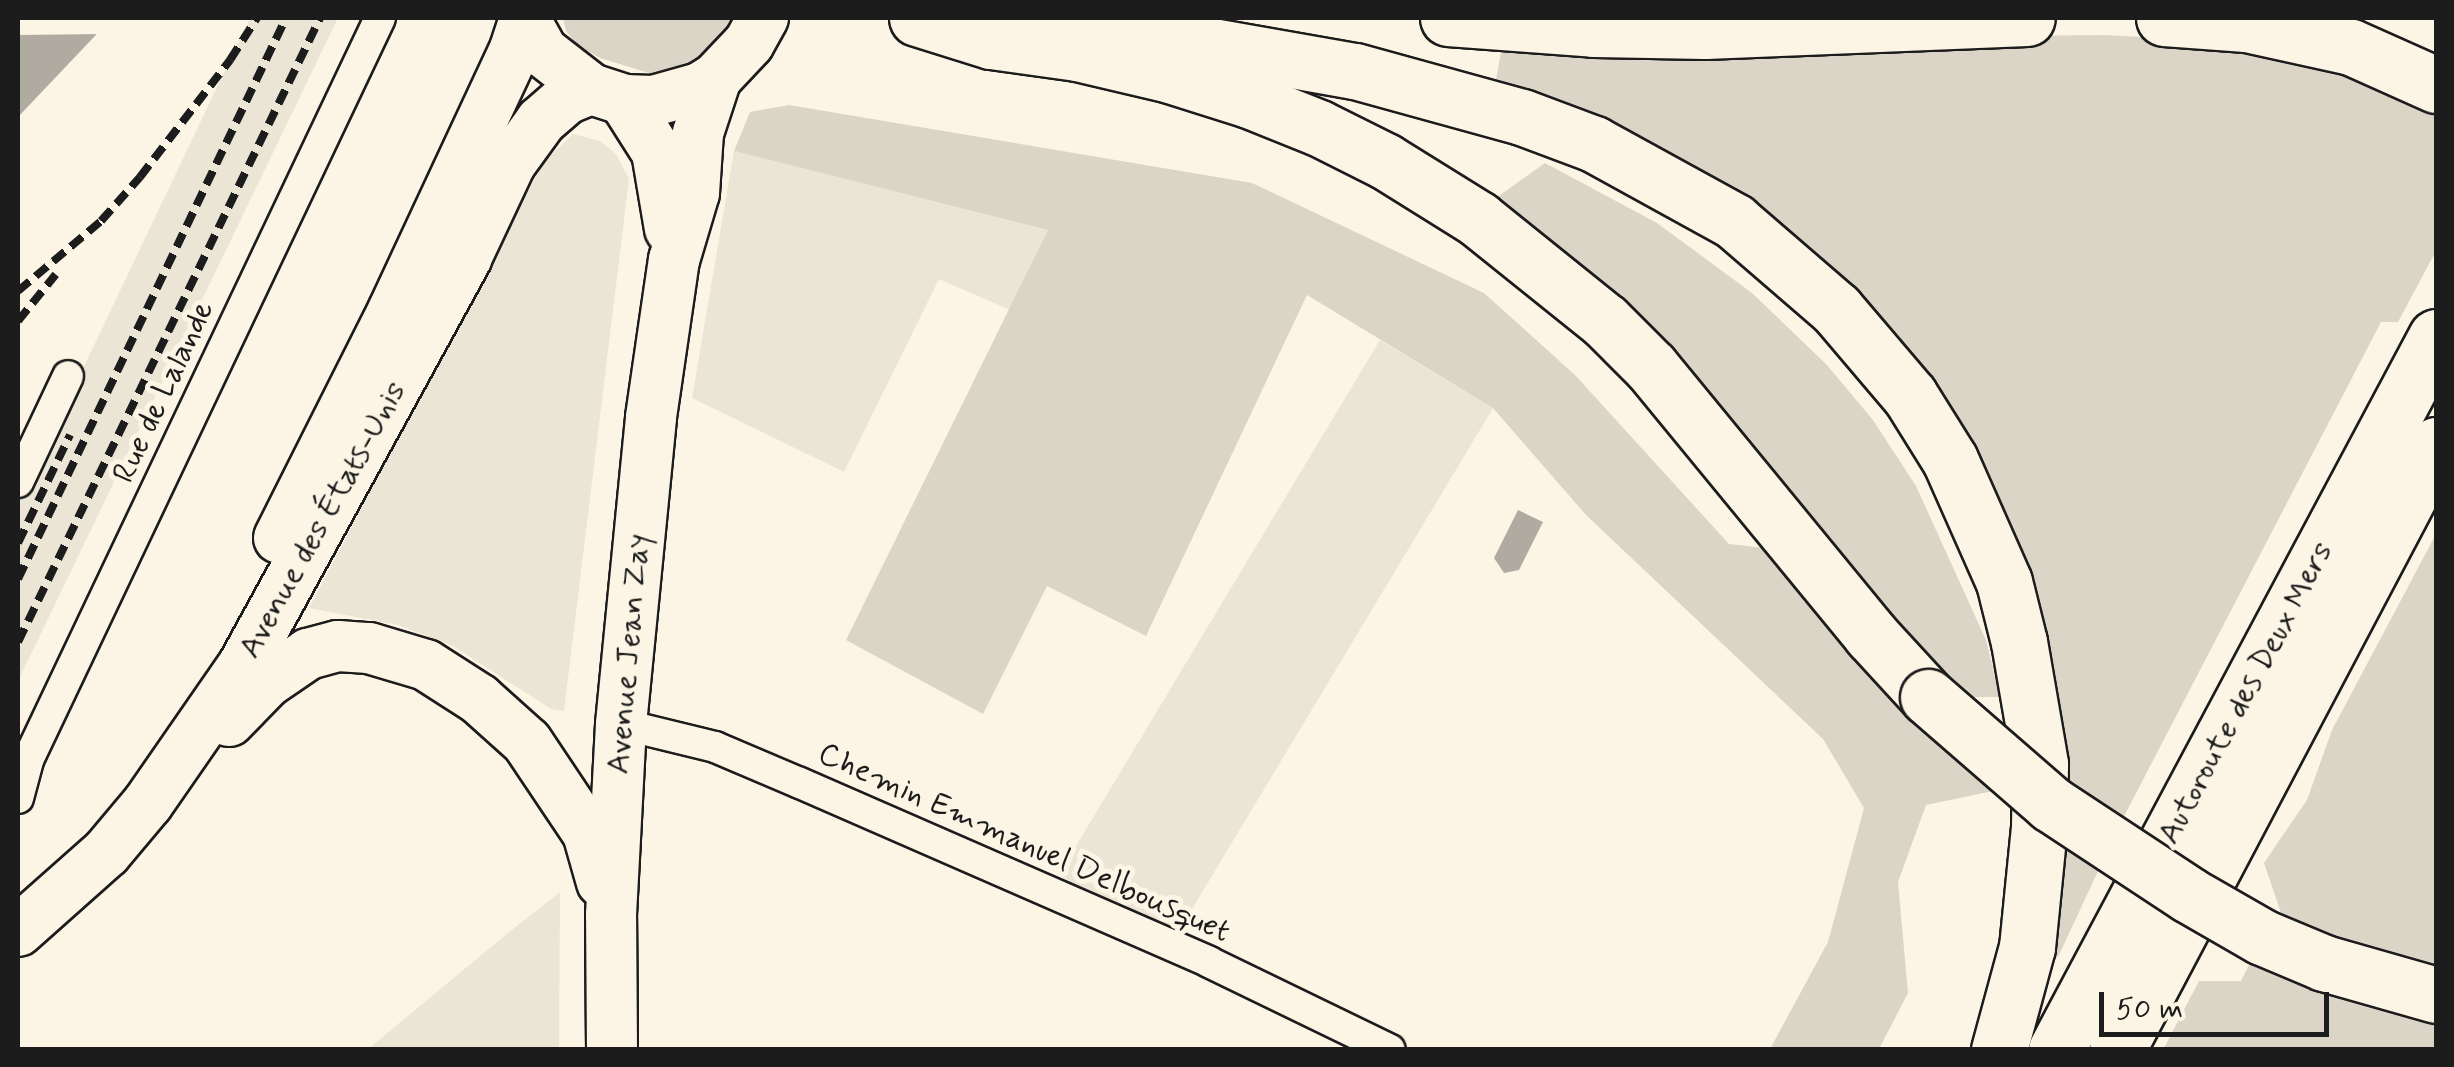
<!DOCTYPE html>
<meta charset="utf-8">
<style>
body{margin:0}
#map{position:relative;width:2454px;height:1067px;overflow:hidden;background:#fcf5e5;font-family:Mynerve,sans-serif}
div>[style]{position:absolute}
.built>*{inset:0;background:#ebe5d6;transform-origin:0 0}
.green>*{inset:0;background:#dbd5c8}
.water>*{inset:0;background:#b0aba1}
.pier>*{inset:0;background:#fcf5e5}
.roads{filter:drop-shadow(2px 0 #1c1c1c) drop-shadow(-2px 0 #1c1c1c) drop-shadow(0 2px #1c1c1c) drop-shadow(0 -2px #1c1c1c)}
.street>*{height:30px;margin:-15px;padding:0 15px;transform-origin:15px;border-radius:15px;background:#fcf5e5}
.primary>*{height:50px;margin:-25px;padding:0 25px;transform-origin:25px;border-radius:25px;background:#fcf5e5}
.highway>*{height:55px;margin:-27.5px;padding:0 27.5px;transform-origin:27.5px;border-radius:27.5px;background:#fcf5e5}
.rail>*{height:8px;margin-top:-4px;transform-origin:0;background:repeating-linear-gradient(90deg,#1c1c1c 0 15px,transparent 0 23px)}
.bridges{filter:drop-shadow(2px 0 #1c1c1c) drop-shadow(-2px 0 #1c1c1c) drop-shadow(0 2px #1c1c1c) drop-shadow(0 -2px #1c1c1c)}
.highway-bridge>*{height:55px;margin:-27.5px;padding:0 27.5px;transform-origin:27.5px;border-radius:27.5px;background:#fcf5e5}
span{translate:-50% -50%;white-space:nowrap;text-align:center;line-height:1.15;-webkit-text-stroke:10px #fcf5e5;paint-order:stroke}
.street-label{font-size:32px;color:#1c1c1c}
.frame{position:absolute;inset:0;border:20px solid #1c1c1c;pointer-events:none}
.scale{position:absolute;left:2099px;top:992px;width:230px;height:45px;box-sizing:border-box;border:5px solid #1c1c1c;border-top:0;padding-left:12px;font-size:30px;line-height:35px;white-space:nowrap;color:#1c1c1c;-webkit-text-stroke:8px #fcf5e5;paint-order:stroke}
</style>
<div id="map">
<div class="built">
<i style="clip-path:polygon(250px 18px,338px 18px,18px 681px,18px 505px)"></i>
<i style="clip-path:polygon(573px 134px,600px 141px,616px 154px,629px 179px,564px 711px,551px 709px,453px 646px,398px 625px,309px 608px,543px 163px)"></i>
<i style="clip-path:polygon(734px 151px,1048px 230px,1010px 310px,939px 279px,844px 472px,692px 398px)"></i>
<i style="left:1380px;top:340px;width:132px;height:624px;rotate:31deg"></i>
<i style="clip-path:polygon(560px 892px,559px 1049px,368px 1049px,508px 933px)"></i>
</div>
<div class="green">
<i style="clip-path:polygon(563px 18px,744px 18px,709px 59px,652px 74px,600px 58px,577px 45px,566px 31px)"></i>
<i style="clip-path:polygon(2105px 35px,2194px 40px,2348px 72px,2436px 110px,2436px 251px,2398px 322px,2381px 322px,2120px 824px,2062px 774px,2053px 666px,2032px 587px,1993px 493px,1590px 117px,1496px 80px,1503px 41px)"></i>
<i style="clip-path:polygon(789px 105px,1252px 183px,1484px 293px,1575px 375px,1729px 544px,1765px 548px,1993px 791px,1926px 805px,1898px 882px,1908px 993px,1879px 1049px,1770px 1049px,1828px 942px,1864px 808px,1823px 739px,1586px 515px,1493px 408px,1307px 295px,1146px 636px,1047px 586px,983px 714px,846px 640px,1048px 230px,734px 151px,750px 112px)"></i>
<i style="clip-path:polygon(1545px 163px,1657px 223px,1752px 293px,1826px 364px,1873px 420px,1916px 486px,1986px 640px,2000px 697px,1964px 697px,1489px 203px)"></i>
<i style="clip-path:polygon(2436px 534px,2436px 969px,2308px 929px,2281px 913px,2264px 863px,2307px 800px,2332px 730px)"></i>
<i style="clip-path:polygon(2061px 838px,2100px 867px,2058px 957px,2048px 960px)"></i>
<i style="clip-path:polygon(2253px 957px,2436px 1020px,2436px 1049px,2163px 1050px,2199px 981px,2241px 981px)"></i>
</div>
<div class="water">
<i style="clip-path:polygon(18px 18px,112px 18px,18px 117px)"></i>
<i style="clip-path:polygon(1518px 510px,1543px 522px,1519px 570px,1504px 573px,1494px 558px)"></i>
</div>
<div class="pier">
<i style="clip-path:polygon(18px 18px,117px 18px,104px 34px,18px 35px)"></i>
</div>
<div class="roads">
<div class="street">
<i style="left:18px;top:482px;width:117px;rotate:-64.7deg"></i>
<i style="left:621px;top:724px;width:97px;rotate:13.7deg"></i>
<i style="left:715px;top:747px;width:92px;rotate:23deg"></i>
<i style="left:800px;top:783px;width:446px;rotate:23.6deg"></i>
<i style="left:1209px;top:962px;width:201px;rotate:25.9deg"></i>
<i style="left:18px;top:798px;width:39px;rotate:-75deg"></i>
<i style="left:28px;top:760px;width:821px;rotate:-64.62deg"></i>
</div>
<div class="primary">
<i style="left:524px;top:18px;width:38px;rotate:61deg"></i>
<i style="left:542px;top:51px;width:62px;rotate:37.8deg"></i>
<i style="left:591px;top:89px;width:35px;rotate:18deg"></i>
<i style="left:624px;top:100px;width:29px;rotate:2deg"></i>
<i style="left:653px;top:101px;width:49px;rotate:-15.5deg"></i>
<i style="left:700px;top:88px;width:19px;rotate:-32deg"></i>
<i style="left:716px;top:78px;width:48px;rotate:-46.7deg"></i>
<i style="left:749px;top:43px;width:29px;rotate:-61deg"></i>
<i style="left:624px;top:100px;width:62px;rotate:57.6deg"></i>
<i style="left:657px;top:152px;width:78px;rotate:80.4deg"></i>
<i style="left:279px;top:538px;width:254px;rotate:-63.3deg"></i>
<i style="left:393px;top:311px;width:289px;rotate:-65deg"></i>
<i style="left:515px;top:49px;width:33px;rotate:-72deg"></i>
<i style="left:229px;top:721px;width:54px;rotate:-45.7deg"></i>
<i style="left:267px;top:682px;width:50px;rotate:-34.3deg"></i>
<i style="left:308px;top:654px;width:31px;rotate:-15deg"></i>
<i style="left:338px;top:646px;width:31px;rotate:4deg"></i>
<i style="left:369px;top:648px;width:59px;rotate:16.6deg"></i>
<i style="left:426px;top:665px;width:63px;rotate:32.7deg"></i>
<i style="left:479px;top:699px;width:64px;rotate:41.9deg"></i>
<i style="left:527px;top:742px;width:110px;rotate:56.2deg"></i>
<i style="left:588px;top:833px;width:51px;rotate:74.1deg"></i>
<i style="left:18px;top:931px;width:118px;rotate:-41.6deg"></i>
<i style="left:106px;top:853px;width:65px;rotate:-50deg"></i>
<i style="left:148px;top:803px;width:167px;rotate:-55.3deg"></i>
<i style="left:243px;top:666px;width:465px;rotate:-61.3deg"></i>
<i style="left:466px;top:258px;width:104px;rotate:-64.9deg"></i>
<i style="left:510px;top:164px;width:53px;rotate:-54.2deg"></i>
<i style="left:541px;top:121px;width:33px;rotate:-41deg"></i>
<i style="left:566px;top:99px;width:27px;rotate:-22deg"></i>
<i style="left:612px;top:1050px;width:135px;rotate:-90.4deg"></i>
<i style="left:611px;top:915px;width:191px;rotate:-87deg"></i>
<i style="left:621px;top:724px;width:308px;rotate:-84.4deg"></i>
<i style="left:651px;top:417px;width:159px;rotate:-81.7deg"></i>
<i style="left:674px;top:260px;width:70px;rotate:-73.4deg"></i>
<i style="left:694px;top:193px;width:60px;rotate:-86.2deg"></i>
<i style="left:698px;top:133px;width:58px;rotate:-71.9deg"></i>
</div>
<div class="highway">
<i style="left:917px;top:18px;width:77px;rotate:17.3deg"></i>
<i style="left:991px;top:41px;width:87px;rotate:7.9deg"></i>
<i style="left:1077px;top:53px;width:96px;rotate:13.3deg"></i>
<i style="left:1170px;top:75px;width:83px;rotate:17.6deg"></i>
<i style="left:1249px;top:100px;width:75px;rotate:21.8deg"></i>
<i style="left:1319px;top:128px;width:74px;rotate:26.6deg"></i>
<i style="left:1385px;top:161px;width:110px;rotate:31.9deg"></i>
<i style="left:1478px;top:219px;width:163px;rotate:38.8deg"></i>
<i style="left:1605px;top:321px;width:65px;rotate:45deg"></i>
<i style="left:1651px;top:367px;width:347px;rotate:50.6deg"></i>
<i style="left:1871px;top:635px;width:84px;rotate:47.4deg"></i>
<i style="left:1010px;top:18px;width:199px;rotate:7.8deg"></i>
<i style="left:1207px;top:45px;width:150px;rotate:10deg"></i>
<i style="left:1355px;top:71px;width:173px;rotate:15.4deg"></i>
<i style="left:1522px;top:117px;width:77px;rotate:20.6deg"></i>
<i style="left:1594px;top:144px;width:160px;rotate:28.8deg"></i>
<i style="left:1734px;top:221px;width:135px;rotate:40.8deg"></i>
<i style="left:1836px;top:309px;width:114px;rotate:49.6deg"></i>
<i style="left:1910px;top:396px;width:75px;rotate:58deg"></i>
<i style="left:1950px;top:460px;width:133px;rotate:66.1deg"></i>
<i style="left:2004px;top:582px;width:62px;rotate:76deg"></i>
<i style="left:2019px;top:642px;width:124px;rotate:80.2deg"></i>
<i style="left:2040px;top:764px;width:63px;rotate:90.9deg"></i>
<i style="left:2039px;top:827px;width:121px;rotate:95.7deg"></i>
<i style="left:2027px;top:947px;width:107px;rotate:105.2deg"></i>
<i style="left:1448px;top:18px;width:146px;rotate:4.3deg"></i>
<i style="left:1594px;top:29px;width:111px;rotate:1deg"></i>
<i style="left:1705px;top:31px;width:322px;rotate:-2.3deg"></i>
<i style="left:2164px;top:18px;width:82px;rotate:4.2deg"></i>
<i style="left:2246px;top:24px;width:107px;rotate:12.4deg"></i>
<i style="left:2351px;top:47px;width:93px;rotate:24.1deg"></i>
<i style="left:2056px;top:1050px;width:808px;rotate:-61.94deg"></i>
<i style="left:2117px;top:1050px;width:684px;rotate:-62.2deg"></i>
</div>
</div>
<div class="rail">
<i style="left:18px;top:291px;width:109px;rotate:-40.1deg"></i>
<i style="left:101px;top:221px;width:59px;rotate:-48.4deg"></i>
<i style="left:140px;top:177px;width:148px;rotate:-52.4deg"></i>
<i style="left:230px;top:60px;width:50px;rotate:-57.3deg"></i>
<i style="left:18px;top:321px;width:60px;rotate:-51deg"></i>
<i style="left:18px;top:543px;width:120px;rotate:-64.3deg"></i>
<i style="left:18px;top:579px;width:622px;rotate:-64.47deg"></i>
<i style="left:18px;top:642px;width:693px;rotate:-64.17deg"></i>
</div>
<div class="bridges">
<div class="highway-bridge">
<i style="left:1928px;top:697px;width:163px;rotate:41deg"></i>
<i style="left:2051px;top:804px;width:165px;rotate:33.4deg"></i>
<i style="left:2189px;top:895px;width:84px;rotate:29.9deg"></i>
<i style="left:2262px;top:937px;width:67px;rotate:22.8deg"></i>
<i style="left:2324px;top:963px;width:116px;rotate:15.9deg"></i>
</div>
</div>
<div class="street-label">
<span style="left:164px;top:392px;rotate:-65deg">Rue de Lalande</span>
<span style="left:323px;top:520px;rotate:-61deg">Avenue des États-Unis</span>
<span style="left:629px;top:654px;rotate:-85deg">Avenue Jean Zay</span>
<span style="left:2246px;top:693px;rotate:-62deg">Autoroute des Deux Mers</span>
<span style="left:1024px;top:843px;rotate:24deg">Chemin Emmanuel Delbousquet</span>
</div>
<div class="frame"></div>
<div class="scale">50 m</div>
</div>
